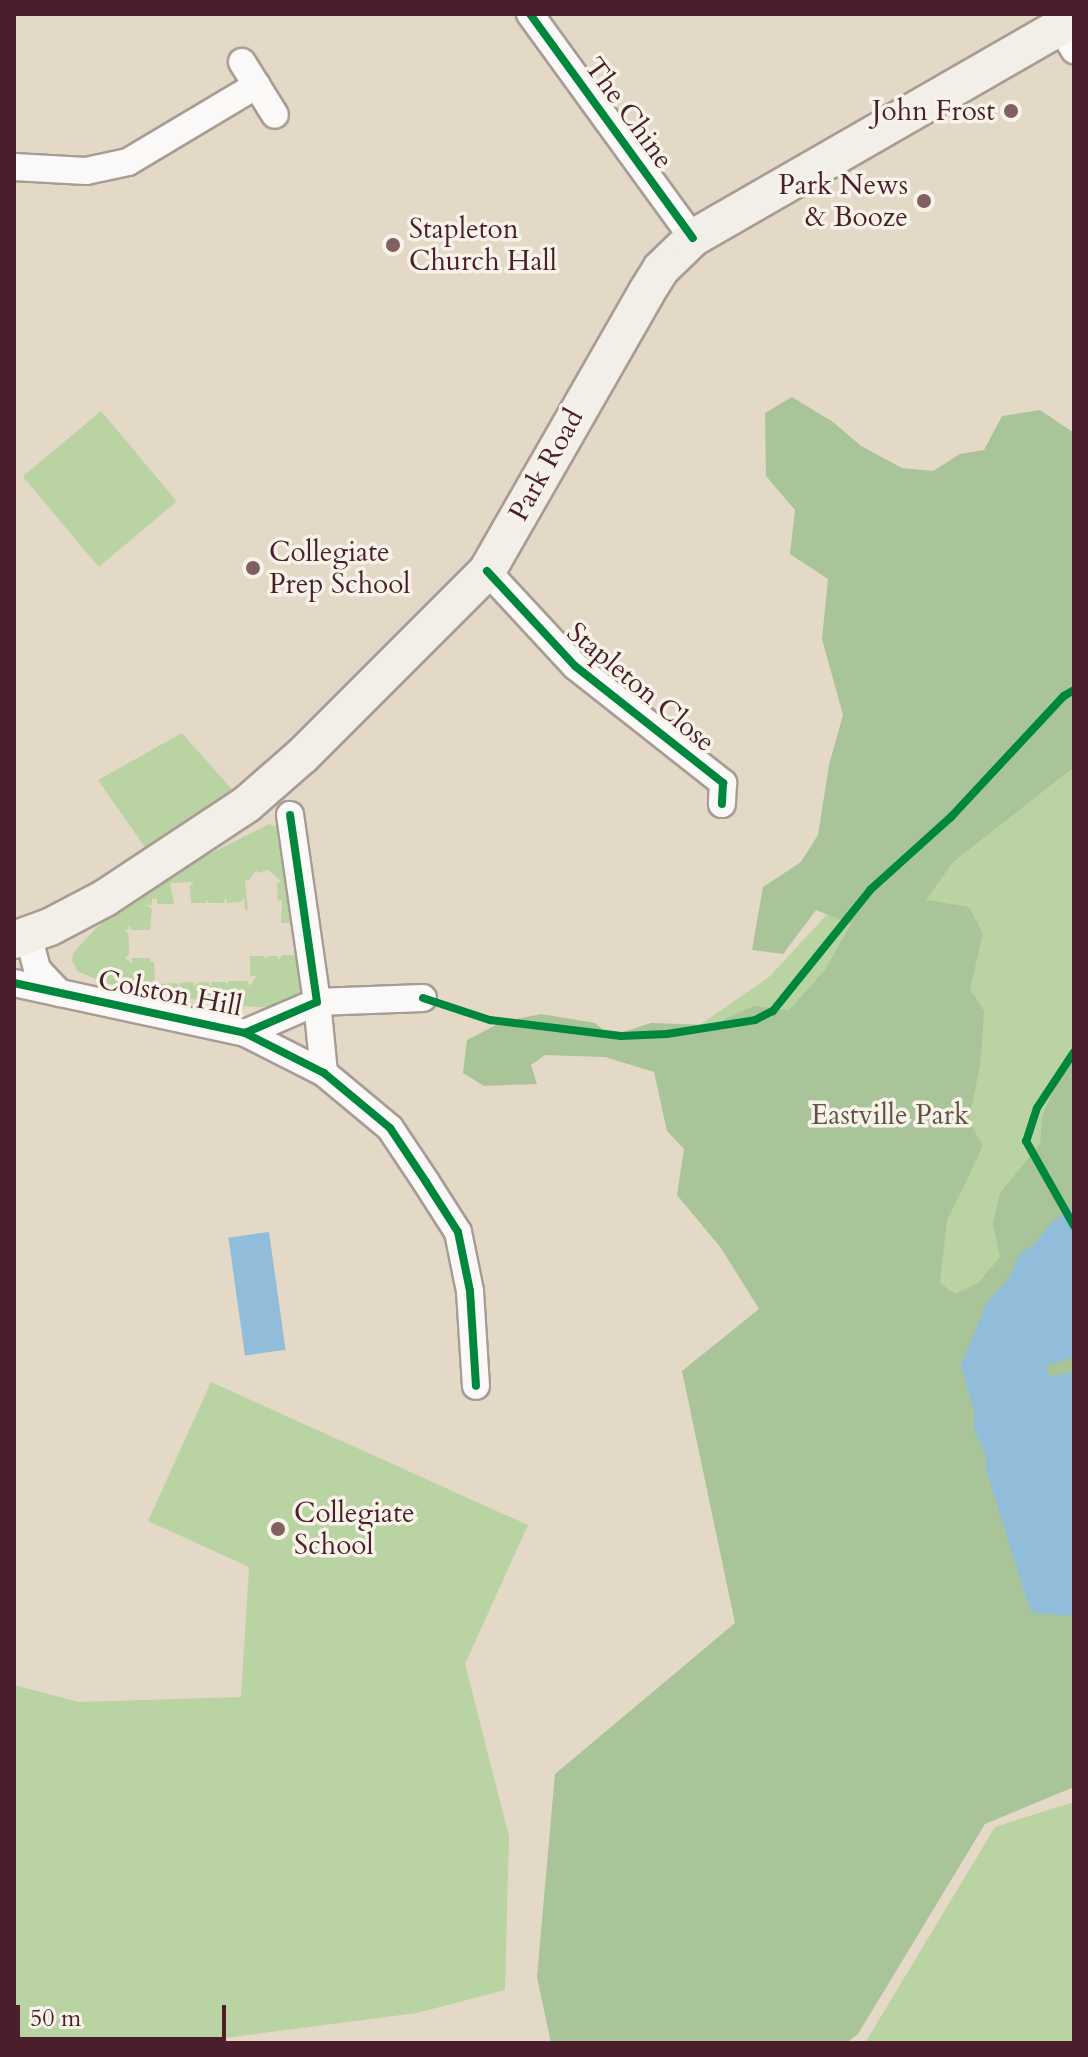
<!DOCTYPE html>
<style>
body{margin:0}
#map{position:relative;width:1088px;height:2057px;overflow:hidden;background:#e4d8c7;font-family:Cardo,serif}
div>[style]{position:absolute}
.green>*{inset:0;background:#b9d4a2;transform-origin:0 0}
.forest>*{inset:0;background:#a9c498}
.water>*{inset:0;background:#91bddb;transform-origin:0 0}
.roads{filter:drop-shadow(2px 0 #a89c94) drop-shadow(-2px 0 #a89c94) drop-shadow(0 2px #a89c94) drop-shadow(0 -2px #a89c94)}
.street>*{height:26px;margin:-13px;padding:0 13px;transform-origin:13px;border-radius:13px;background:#fbf9f7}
.secondary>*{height:36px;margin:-18px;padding:0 18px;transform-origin:18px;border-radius:18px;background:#f2efe8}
.cycleway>*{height:8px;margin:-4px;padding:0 4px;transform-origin:4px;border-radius:4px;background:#00873e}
.dots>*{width:22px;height:22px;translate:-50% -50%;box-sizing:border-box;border:4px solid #f7f3e8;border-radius:50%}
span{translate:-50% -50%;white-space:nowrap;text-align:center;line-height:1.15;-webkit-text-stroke:7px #f7f3e8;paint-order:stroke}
.poi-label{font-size:28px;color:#4a1f2b}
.right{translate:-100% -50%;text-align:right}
.left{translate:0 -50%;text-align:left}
.street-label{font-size:28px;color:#4a1f2b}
.park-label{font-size:28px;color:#615446}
.frame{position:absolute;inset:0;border:16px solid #4a1f2b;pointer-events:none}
.scale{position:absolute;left:16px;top:2005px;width:210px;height:36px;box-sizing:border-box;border:4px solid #4a1f2b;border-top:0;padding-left:10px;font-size:24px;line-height:28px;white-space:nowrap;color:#4a1f2b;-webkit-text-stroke:6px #f7f3e8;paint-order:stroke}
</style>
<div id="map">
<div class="green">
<i style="left:101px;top:411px;width:118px;height:102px;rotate:50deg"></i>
<i style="clip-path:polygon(1074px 649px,1074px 1263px,978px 1363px,668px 1047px,769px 977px)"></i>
<i style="clip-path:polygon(182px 733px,237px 795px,149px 853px,98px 780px)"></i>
<i style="clip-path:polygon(269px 824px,281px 829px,293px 923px,281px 923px,282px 900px,278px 901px,277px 883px,281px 881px,268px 870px,258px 873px,256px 870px,249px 881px,245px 880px,248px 910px,245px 910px,244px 898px,241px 902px,227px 903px,226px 898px,224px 903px,209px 903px,207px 899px,206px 903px,191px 903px,190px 886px,194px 882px,170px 883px,174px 904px,157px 904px,157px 899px,152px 899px,152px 905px,147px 905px,152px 909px,150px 930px,132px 930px,129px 925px,128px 930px,124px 930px,128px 933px,129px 944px,129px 954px,125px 958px,132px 963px,132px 958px,150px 958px,150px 962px,154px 962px,155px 979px,149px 983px,155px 984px,155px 989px,159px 989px,159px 984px,177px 983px,178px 988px,180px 983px,193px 982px,194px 987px,197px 983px,208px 982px,211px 987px,212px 982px,225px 982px,228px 986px,228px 981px,247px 981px,250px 986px,256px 976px,250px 976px,250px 956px,264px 956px,266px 960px,267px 956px,278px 956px,279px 960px,282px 955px,294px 955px,297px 959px,298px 955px,310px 994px,276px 1008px,225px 1005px,105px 983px,77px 971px,72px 960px,74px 952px,96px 928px,166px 876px)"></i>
<i style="clip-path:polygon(211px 1382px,528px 1525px,465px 1664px,509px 1836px,505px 1990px,417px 2013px,186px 2043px,14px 2041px,14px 1685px,79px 1702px,241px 1697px,249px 1567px,148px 1521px)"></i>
<i style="clip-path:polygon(1074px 1802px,1074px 2043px,865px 2043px,995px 1827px)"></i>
</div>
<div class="forest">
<i style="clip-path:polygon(792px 397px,833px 422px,861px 446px,902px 468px,933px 471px,960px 454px,984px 450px,1002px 416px,1040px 410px,1074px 433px,1074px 767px,953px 862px,926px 900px,969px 907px,983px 934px,970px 989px,984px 1011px,981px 1059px,969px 1121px,983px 1146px,947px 1221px,940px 1283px,955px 1294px,978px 1283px,1000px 1257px,993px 1223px,1000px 1193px,1040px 1144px,1042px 1116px,1058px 1081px,1074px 1060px,1074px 1787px,985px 1824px,858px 2034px,846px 2043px,551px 2043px,537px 1977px,555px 1774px,735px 1623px,682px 1371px,759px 1309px,721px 1248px,677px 1195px,684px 1149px,667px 1131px,654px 1072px,605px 1057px,545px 1055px,531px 1065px,537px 1084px,484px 1086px,463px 1073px,467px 1040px,502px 1022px,541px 1014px,595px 1023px,611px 1036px,651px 1023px,712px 1025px,754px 1006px,789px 1010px,825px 970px,851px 924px,816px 910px,783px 954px,752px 950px,763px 887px,801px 862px,818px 835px,829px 765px,843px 715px,822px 639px,828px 579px,790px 554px,795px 510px,766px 476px,765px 413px)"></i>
</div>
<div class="water">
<i style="clip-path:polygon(1074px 1206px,1074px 1338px,1071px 1343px,1074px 1357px,1046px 1366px,1049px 1376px,1072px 1373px,1074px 1378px,1074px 1616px,1033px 1613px,1028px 1604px,986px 1469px,985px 1454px,973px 1426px,975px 1415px,961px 1365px,987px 1302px,1009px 1278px,1020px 1253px,1035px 1244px,1051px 1223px)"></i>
<i style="left:269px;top:1232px;width:119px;height:41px;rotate:82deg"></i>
</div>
<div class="roads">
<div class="street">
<i style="left:530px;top:14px;width:277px;rotate:54deg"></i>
<i style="left:1061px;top:28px;width:26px;rotate:59deg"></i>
<i style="left:242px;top:62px;width:62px;rotate:58.1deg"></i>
<i style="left:14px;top:167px;width:72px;rotate:3.2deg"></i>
<i style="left:86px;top:171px;width:43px;rotate:-12.1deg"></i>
<i style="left:128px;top:162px;width:150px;rotate:-30.8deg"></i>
<i style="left:487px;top:571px;width:129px;rotate:47.2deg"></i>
<i style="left:575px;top:666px;width:189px;rotate:38.3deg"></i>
<i style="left:723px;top:783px;width:21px;rotate:93deg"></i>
<i style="left:28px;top:935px;width:35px;rotate:75deg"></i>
<i style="left:37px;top:969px;width:33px;rotate:47deg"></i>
<i style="left:14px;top:983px;width:236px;rotate:12.2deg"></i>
<i style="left:245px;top:1033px;width:78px;rotate:-23.3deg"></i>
<i style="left:317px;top:1002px;width:189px;rotate:-98.2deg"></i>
<i style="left:245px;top:1033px;width:89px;rotate:26.9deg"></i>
<i style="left:324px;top:1073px;width:86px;rotate:39.8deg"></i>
<i style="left:390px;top:1128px;width:65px;rotate:56.3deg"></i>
<i style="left:426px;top:1182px;width:59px;rotate:57.4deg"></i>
<i style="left:458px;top:1232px;width:60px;rotate:78.5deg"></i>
<i style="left:470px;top:1291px;width:95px;rotate:86.4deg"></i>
<i style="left:324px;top:1073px;width:71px;rotate:-95.6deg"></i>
<i style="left:317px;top:1002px;width:106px;rotate:-2.2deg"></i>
</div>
<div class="secondary">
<i style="left:14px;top:940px;width:38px;rotate:-20deg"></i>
<i style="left:50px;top:927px;width:62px;rotate:-27.8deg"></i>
<i style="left:105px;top:898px;width:170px;rotate:-33.5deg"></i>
<i style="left:247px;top:804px;width:74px;rotate:-41.2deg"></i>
<i style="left:303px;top:755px;width:260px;rotate:-45deg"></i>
<i style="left:487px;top:571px;width:320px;rotate:-60.2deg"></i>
<i style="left:646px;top:293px;width:28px;rotate:-58deg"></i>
<i style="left:661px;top:269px;width:45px;rotate:-44.1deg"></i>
<i style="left:693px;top:238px;width:439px;rotate:-29.9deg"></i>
</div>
</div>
<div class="cycleway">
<i style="left:530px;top:14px;width:277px;rotate:54deg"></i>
<i style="left:487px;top:571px;width:129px;rotate:47.2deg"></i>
<i style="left:575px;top:666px;width:189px;rotate:38.3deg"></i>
<i style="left:723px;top:783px;width:21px;rotate:93deg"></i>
<i style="left:14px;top:983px;width:236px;rotate:12.2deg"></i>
<i style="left:245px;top:1033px;width:78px;rotate:-23.3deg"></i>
<i style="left:317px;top:1002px;width:189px;rotate:-98.2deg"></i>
<i style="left:423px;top:998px;width:71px;rotate:18.2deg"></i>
<i style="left:490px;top:1020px;width:132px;rotate:7deg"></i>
<i style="left:621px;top:1036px;width:46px;rotate:-2.5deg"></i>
<i style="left:667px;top:1034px;width:89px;rotate:-9deg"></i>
<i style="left:755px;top:1020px;width:20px;rotate:-27deg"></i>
<i style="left:773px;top:1011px;width:156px;rotate:-51.2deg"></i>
<i style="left:871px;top:889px;width:108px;rotate:-42deg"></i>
<i style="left:951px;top:817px;width:166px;rotate:-47deg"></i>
<i style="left:1064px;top:696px;width:12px;rotate:-31deg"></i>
<i style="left:245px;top:1033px;width:89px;rotate:26.9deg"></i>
<i style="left:324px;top:1073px;width:86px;rotate:39.8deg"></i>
<i style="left:390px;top:1128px;width:65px;rotate:56.3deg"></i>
<i style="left:426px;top:1182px;width:59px;rotate:57.4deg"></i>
<i style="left:458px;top:1232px;width:60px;rotate:78.5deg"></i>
<i style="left:470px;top:1291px;width:95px;rotate:86.4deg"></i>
<i style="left:1074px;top:1052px;width:67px;rotate:123.5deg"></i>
<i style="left:1037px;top:1108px;width:35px;rotate:108deg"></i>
<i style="left:1026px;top:1141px;width:98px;rotate:60.5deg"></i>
</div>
<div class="dots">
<i style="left:1011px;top:111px;background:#806062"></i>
<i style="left:924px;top:201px;background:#806062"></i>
<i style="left:393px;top:245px;background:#806062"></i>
<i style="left:253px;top:568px;background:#806062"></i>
<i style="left:278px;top:1529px;background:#806062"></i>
</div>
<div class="poi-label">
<span class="right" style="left:995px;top:111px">John Frost</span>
<span class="right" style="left:908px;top:201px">Park News<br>&amp; Booze</span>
<span class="left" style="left:409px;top:245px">Stapleton<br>Church Hall</span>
<span class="left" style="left:269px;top:568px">Collegiate<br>Prep School</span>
<span class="left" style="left:294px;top:1529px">Collegiate<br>School</span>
</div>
<div class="street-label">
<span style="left:629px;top:113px;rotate:54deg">The Chine</span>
<span style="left:546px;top:465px;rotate:-61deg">Park Road</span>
<span style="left:641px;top:687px;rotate:40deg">Stapleton Close</span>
<span style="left:170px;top:993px;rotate:11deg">Colston Hill</span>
</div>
<div class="park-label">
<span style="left:890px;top:1115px">Eastville Park</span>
</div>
<div class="frame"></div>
<div class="scale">50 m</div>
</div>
